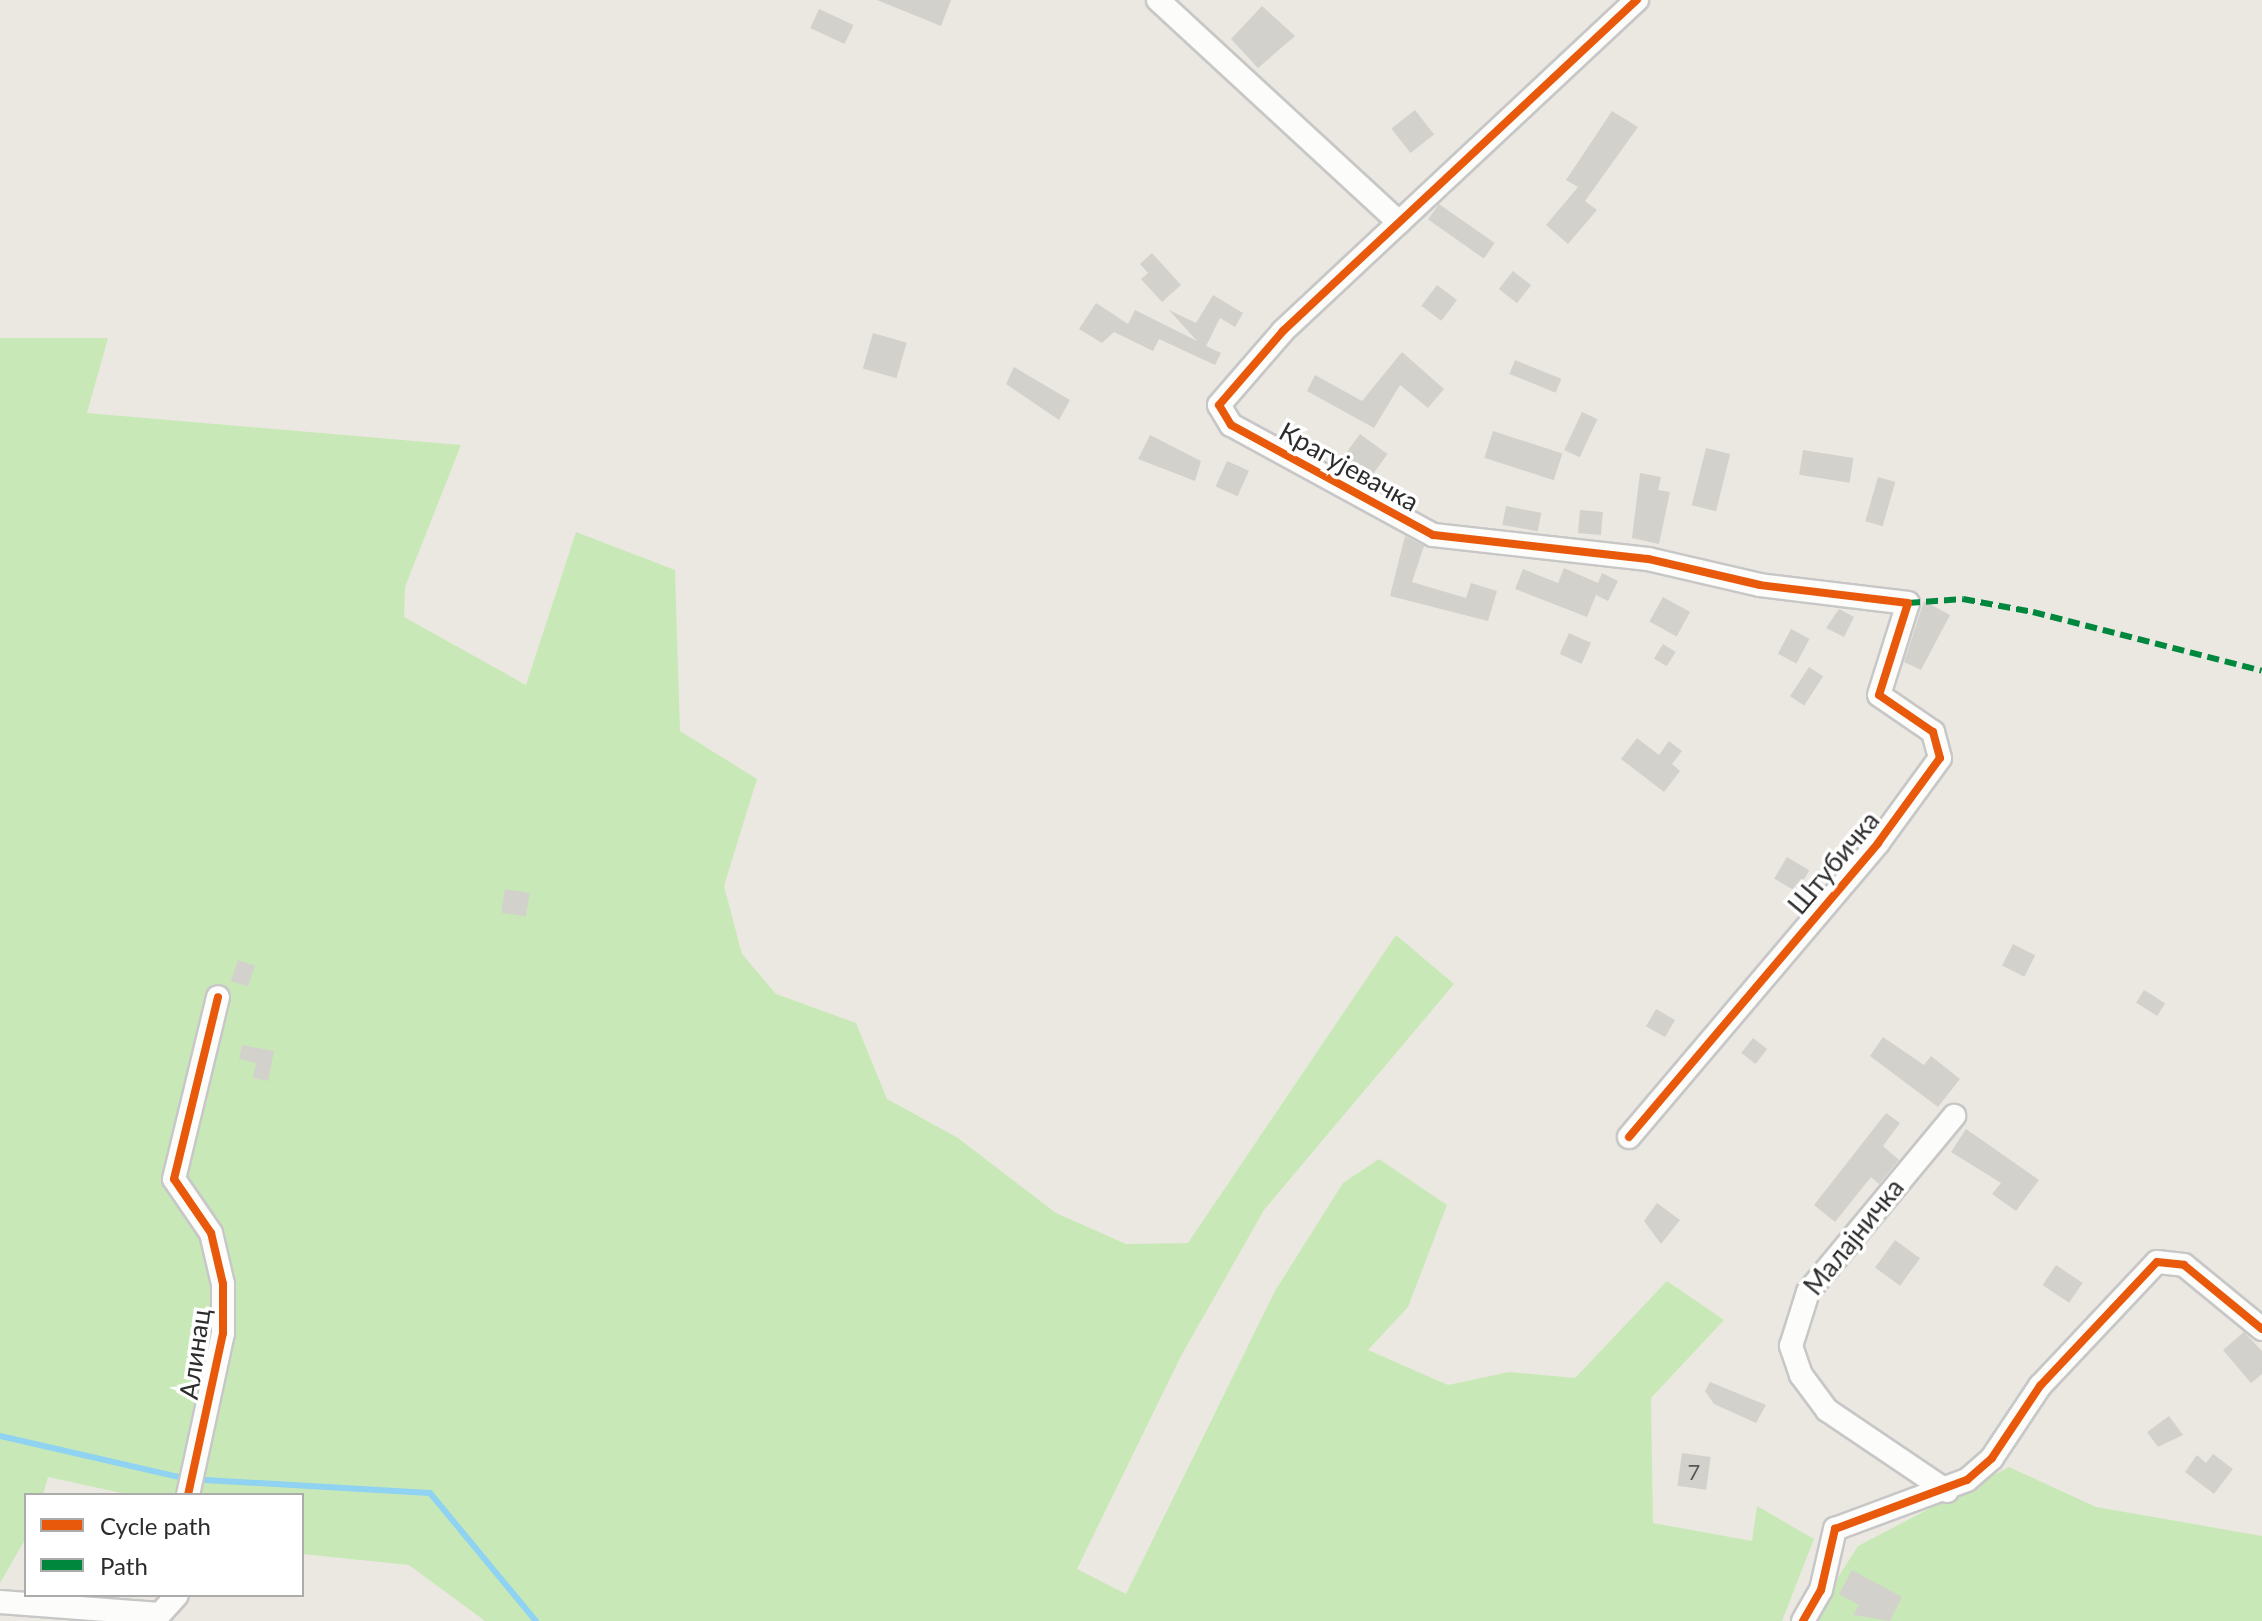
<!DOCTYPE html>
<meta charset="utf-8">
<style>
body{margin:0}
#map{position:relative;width:2262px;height:1621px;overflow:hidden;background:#ebe8e1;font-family:Lato,sans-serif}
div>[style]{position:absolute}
.green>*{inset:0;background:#c8e9b7}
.stream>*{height:6px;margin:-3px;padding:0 3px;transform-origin:3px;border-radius:3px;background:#8fd2f2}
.building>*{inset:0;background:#d3d1cc;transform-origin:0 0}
.roads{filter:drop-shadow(2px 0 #c8c7c7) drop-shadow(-2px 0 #c8c7c7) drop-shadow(0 2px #c8c7c7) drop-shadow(0 -2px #c8c7c7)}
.street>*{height:22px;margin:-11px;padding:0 11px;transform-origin:11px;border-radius:11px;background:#fcfcfa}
.quiet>*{height:6px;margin-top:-3px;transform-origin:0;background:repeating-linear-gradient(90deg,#00873e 0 12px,transparent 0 18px)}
.cycleway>*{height:8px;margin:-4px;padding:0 4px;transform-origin:4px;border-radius:4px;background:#e8590c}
span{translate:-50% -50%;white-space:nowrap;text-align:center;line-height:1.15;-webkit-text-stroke:7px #fff;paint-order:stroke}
.number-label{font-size:22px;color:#565655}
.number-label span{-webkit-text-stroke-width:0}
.street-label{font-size:26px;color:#2c2c2c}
.legend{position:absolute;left:24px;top:1493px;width:280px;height:104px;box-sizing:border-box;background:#fff;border:2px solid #ababab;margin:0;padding:10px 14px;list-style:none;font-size:24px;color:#2c2c2c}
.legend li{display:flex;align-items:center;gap:16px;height:40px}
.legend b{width:40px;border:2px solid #ababab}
</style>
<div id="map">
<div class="green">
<i style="clip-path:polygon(0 338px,108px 338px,87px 413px,461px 445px,405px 587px,404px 617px,526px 685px,576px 532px,675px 570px,680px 731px,757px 779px,724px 886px,742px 954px,776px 994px,856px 1023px,887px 1099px,958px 1138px,1056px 1213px,1126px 1244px,1188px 1243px,1396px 935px,1454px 984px,1264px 1210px,1181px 1356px,1077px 1569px,1126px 1594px,1275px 1291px,1343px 1183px,1379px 1159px,1447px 1205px,1408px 1307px,1368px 1350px,1448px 1385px,1509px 1372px,1575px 1378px,1667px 1281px,1724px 1320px,1651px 1398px,1653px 1523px,1752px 1541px,1757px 1506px,1814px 1539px,1782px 1621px,485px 1621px,409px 1565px,302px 1554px,302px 1495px,131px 1495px,48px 1477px,43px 1495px,26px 1495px,26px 1538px,0 1583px)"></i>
<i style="clip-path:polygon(2009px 1467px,2096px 1507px,2262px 1536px,2262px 1621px,1810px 1621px,1858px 1546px)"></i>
</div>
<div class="stream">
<i style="left:0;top:1436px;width:193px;rotate:12.9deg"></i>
<i style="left:188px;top:1479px;width:242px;rotate:3.3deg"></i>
<i style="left:430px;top:1493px;width:166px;rotate:50.4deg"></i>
</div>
<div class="building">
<i style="clip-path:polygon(877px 0,951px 0,941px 26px)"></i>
<i style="clip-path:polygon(1262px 6px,1295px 36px,1258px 68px,1231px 39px)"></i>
<i style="left:819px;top:9px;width:38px;height:21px;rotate:25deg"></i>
<i style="left:1415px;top:110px;width:31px;height:30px;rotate:52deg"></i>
<i style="clip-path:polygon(1612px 111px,1638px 127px,1585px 201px,1597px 210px,1568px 244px,1546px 225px,1578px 187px,1566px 180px)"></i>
<i style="left:1439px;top:204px;width:68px;height:19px;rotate:35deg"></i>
<i style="clip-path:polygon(1152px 253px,1181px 285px,1162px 302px,1141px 279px,1148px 273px,1140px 264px)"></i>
<i style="left:1513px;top:271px;width:23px;height:23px;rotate:38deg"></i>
<i style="left:1437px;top:285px;width:25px;height:26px;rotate:37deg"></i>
<i style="clip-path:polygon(1213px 295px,1243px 313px,1235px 327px,1220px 318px,1206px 346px,1221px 353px,1215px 365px,1159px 339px,1153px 351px,1114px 332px,1102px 343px,1079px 329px,1096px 303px,1128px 324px,1135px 310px,1197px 341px,1169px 310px,1196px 323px)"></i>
<i style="left:873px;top:333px;width:35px;height:37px;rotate:16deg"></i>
<i style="clip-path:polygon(1402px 352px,1444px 389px,1428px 408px,1400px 385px,1374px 428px,1307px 391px,1315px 375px,1362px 401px)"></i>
<i style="left:1515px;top:360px;width:50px;height:15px;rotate:22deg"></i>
<i style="clip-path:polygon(1014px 367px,1070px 400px,1059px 420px,1006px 384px)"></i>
<i style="left:1582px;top:412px;width:17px;height:42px;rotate:25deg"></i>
<i style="left:1493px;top:431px;width:73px;height:28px;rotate:18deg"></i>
<i style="left:1360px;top:434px;width:34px;height:28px;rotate:36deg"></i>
<i style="clip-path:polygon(1150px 435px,1201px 461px,1195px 481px,1138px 459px)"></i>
<i style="left:1706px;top:448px;width:25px;height:59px;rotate:14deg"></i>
<i style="left:1803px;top:450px;width:51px;height:25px;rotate:9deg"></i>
<i style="left:1227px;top:461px;width:24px;height:28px;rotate:24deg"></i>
<i style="clip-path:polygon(1640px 473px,1661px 477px,1658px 490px,1670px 492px,1659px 544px,1632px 538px)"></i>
<i style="left:1878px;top:477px;width:18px;height:46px;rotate:16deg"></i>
<i style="left:1506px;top:506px;width:36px;height:19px;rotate:11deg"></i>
<i style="left:1580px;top:510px;width:23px;height:23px;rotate:5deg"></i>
<i style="clip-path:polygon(1405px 536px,1424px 546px,1412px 582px,1466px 598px,1471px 583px,1497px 591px,1488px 621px,1390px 596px)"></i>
<i style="clip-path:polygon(1564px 568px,1598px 583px,1602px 573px,1618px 581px,1608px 601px,1596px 595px,1587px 617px,1515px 589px,1523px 569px,1558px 583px)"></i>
<i style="left:1663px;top:597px;width:31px;height:28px;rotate:29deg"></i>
<i style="clip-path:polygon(1924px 601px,1950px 615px,1921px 670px,1904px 662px)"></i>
<i style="clip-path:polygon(1839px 609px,1854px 617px,1844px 637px,1826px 628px)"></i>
<i style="left:1791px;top:629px;width:21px;height:28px;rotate:28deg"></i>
<i style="left:1569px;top:633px;width:24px;height:23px;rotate:24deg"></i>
<i style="left:1663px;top:644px;width:15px;height:17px;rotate:32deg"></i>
<i style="left:1809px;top:667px;width:17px;height:35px;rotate:33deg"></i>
<i style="clip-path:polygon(1637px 738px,1659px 755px,1669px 741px,1682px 751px,1672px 764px,1680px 771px,1664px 792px,1621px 759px)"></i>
<i style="left:1787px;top:857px;width:26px;height:25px;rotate:31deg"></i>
<i style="left:505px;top:889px;width:25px;height:24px;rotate:9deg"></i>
<i style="left:2013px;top:944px;width:25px;height:24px;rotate:27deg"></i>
<i style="left:238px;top:960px;width:18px;height:22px;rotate:19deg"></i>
<i style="left:2144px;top:990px;width:25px;height:15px;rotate:32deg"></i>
<i style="left:1656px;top:1009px;width:22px;height:20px;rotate:30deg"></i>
<i style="clip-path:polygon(1883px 1037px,1924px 1065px,1931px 1056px,1960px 1079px,1938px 1107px,1870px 1056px)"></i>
<i style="left:1753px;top:1038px;width:18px;height:19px;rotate:38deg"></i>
<i style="clip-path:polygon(242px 1045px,274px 1051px,268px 1081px,253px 1078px,256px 1063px,239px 1059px)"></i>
<i style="clip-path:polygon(1886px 1113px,1900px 1123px,1883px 1146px,1899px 1160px,1879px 1184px,1871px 1177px,1835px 1222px,1814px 1205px)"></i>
<i style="clip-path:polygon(1966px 1129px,2039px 1180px,2016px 1211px,1992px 1194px,2001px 1183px,1951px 1152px)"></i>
<i style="clip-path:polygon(1657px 1203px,1680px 1220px,1661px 1244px,1644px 1221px)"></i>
<i style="left:1895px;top:1240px;width:31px;height:34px;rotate:36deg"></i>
<i style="left:2056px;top:1265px;width:32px;height:24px;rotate:34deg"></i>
<i style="clip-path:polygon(2244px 1332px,2262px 1351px,2262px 1374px,2251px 1383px,2223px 1350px)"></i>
<i style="clip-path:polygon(1710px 1382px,1766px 1405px,1756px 1423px,1714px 1404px,1705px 1391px)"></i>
<i style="clip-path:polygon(2169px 1416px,2183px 1435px,2158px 1447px,2147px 1432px)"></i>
<i style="left:1682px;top:1453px;width:29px;height:33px;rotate:8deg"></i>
<i style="clip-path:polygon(2213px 1454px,2233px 1469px,2214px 1494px,2185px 1472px,2197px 1455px,2206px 1463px)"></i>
<i style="clip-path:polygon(1852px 1570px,1902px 1597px,1890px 1621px,1853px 1615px,1859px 1605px,1839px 1594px)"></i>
</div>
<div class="roads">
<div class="street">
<i style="left:1158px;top:0;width:328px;rotate:42.7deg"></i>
<i style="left:1629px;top:1137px;width:385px;rotate:-49.7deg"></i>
<i style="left:1878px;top:843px;width:105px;rotate:-53.9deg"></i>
<i style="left:1940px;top:758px;width:27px;rotate:-105deg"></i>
<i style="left:1933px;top:732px;width:65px;rotate:-145.6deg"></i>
<i style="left:1879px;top:695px;width:96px;rotate:-72.5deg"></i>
<i style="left:1908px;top:603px;width:149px;rotate:-173.1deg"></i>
<i style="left:1760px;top:585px;width:115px;rotate:-166.9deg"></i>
<i style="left:1648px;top:559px;width:216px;rotate:-173.6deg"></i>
<i style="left:1433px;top:535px;width:230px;rotate:-151.4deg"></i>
<i style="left:1231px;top:425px;width:23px;rotate:-121deg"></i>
<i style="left:1219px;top:405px;width:98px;rotate:-49.1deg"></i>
<i style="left:1283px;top:331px;width:485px;rotate:-43.1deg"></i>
<i style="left:1947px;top:1491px;width:145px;rotate:-146deg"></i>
<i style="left:1827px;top:1410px;width:44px;rotate:-126.6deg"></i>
<i style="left:1801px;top:1375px;width:31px;rotate:-109deg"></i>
<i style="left:1791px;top:1346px;width:57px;rotate:-72.5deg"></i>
<i style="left:1808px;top:1292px;width:229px;rotate:-50.3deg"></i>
<i style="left:188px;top:1495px;width:166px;rotate:-77.8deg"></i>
<i style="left:223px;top:1333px;width:49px;rotate:-90deg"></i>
<i style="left:223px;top:1284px;width:52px;rotate:-103.2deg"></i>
<i style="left:211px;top:1233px;width:65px;rotate:-124.4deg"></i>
<i style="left:174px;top:1179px;width:187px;rotate:-76.4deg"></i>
<i style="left:0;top:1602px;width:160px;rotate:4.3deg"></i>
<i style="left:160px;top:1614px;width:25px;rotate:-48deg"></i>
<i style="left:1803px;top:1621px;width:36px;rotate:-60deg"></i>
<i style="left:1821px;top:1590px;width:63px;rotate:-77.1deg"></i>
<i style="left:1835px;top:1529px;width:141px;rotate:-20.4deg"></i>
<i style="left:1967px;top:1480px;width:33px;rotate:-41deg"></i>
<i style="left:1992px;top:1458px;width:87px;rotate:-56.3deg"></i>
<i style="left:2040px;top:1386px;width:170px;rotate:-46.7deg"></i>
<i style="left:2157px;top:1262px;width:27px;rotate:6deg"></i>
<i style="left:2184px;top:1265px;width:101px;rotate:39.4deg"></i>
</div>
</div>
<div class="quiet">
<i style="left:1908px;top:603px;width:55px;rotate:-4.2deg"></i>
<i style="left:1963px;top:599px;width:71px;rotate:10.5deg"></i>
<i style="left:2033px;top:612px;width:236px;rotate:14.4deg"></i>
</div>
<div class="cycleway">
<i style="left:1629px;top:1137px;width:385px;rotate:-49.7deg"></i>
<i style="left:1878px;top:843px;width:105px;rotate:-53.9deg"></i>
<i style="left:1940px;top:758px;width:27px;rotate:-105deg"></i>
<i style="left:1933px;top:732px;width:65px;rotate:-145.6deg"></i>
<i style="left:1879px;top:695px;width:96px;rotate:-72.5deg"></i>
<i style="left:1908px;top:603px;width:149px;rotate:-173.1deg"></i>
<i style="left:1760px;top:585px;width:115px;rotate:-166.9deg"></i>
<i style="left:1648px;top:559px;width:216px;rotate:-173.6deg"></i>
<i style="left:1433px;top:535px;width:230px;rotate:-151.4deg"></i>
<i style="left:1231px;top:425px;width:23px;rotate:-121deg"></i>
<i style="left:1219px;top:405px;width:98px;rotate:-49.1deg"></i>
<i style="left:1283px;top:331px;width:485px;rotate:-43.1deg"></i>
<i style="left:188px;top:1495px;width:166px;rotate:-77.8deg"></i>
<i style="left:223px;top:1333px;width:49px;rotate:-90deg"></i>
<i style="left:223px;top:1284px;width:52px;rotate:-103.2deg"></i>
<i style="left:211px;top:1233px;width:65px;rotate:-124.4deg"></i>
<i style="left:174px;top:1179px;width:187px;rotate:-76.4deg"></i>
<i style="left:1803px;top:1621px;width:36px;rotate:-60deg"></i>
<i style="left:1821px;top:1590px;width:63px;rotate:-77.1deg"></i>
<i style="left:1835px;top:1529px;width:141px;rotate:-20.4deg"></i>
<i style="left:1967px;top:1480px;width:33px;rotate:-41deg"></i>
<i style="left:1992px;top:1458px;width:87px;rotate:-56.3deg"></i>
<i style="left:2040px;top:1386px;width:170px;rotate:-46.7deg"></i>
<i style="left:2157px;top:1262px;width:27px;rotate:6deg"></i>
<i style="left:2184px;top:1265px;width:101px;rotate:39.4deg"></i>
</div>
<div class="number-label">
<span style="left:1694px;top:1472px">7</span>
</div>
<div class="street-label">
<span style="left:1349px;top:467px;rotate:29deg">Крагујевачка</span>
<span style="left:1834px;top:863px;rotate:-50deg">Штубичка</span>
<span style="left:1854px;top:1237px;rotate:-51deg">Малајничка</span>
<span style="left:195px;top:1354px;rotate:-82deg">Алинац</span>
</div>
<ul class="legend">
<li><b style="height:10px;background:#e8590c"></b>Cycle path</li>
<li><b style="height:10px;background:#00873e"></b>Path</li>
</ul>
</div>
